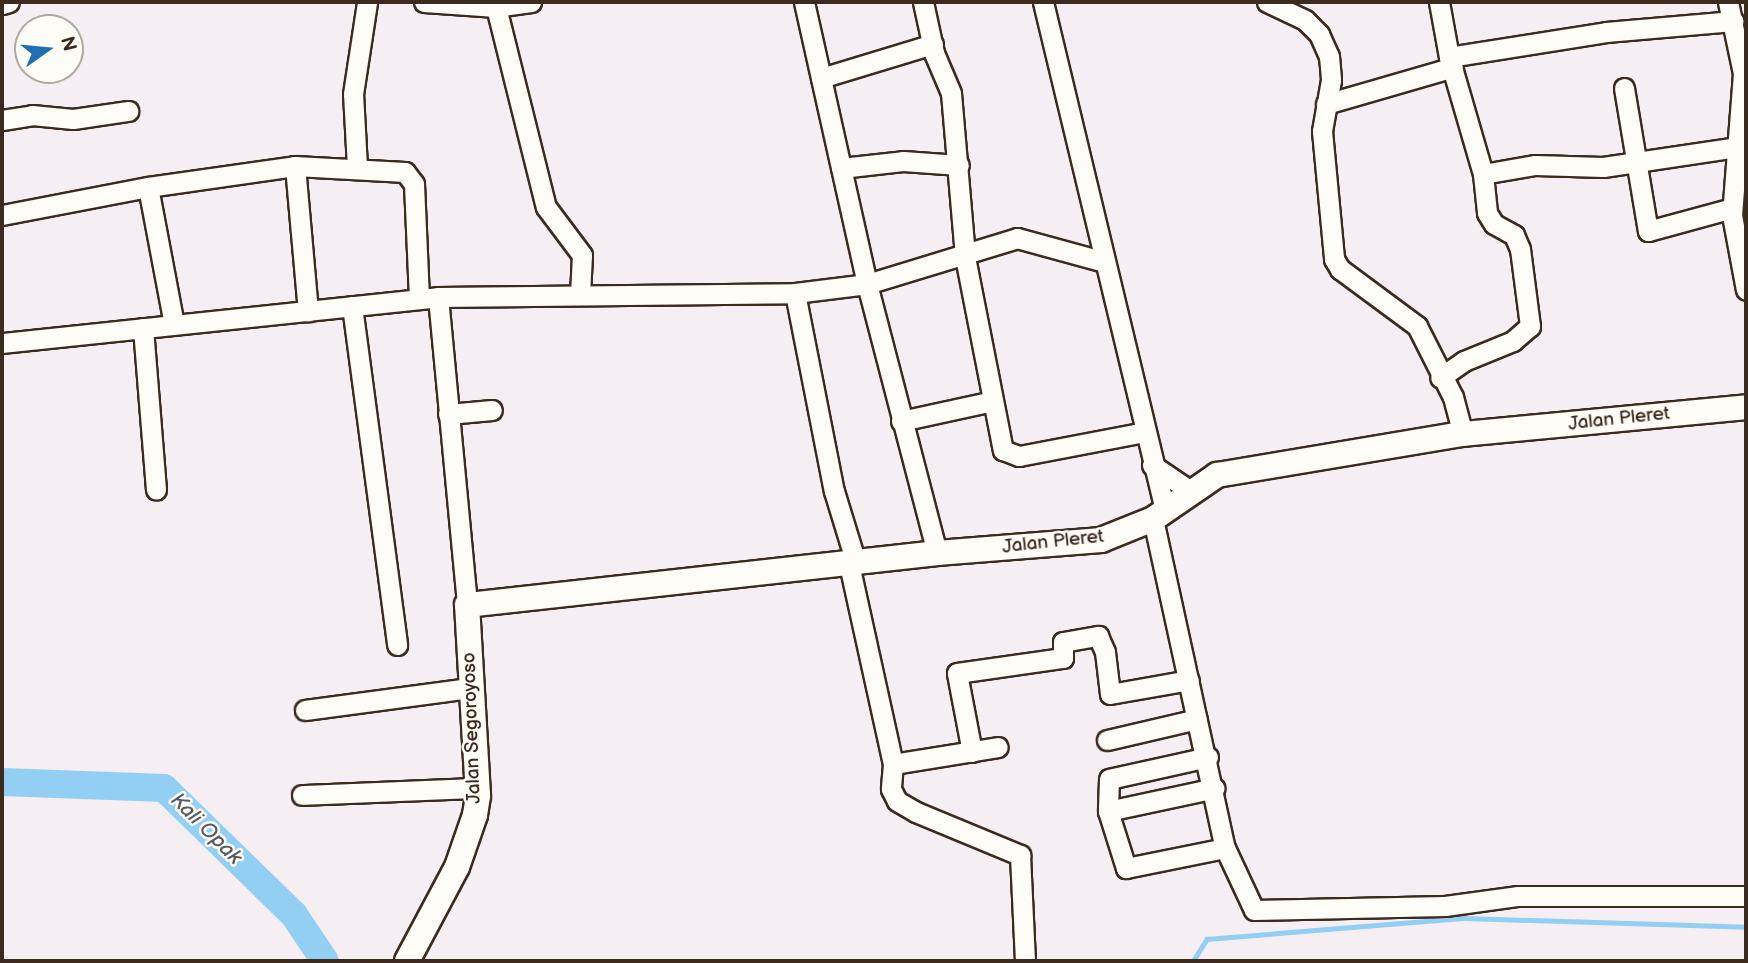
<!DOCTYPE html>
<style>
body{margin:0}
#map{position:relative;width:1748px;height:963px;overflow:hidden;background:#f5eef3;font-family:"Balsamiq Sans",sans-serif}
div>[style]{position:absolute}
.stream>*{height:4.5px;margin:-2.25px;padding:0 2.25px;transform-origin:2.25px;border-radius:2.25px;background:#93cef3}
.river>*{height:28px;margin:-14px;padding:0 14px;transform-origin:14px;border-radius:14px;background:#93cef3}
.roads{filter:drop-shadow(2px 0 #3b2a1e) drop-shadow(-2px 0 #3b2a1e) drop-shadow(0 2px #3b2a1e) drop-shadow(0 -2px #3b2a1e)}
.minor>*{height:19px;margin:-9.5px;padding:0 9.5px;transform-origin:9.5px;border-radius:9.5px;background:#fdfcf7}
.major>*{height:24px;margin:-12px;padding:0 12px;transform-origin:12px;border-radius:12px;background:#fdfcf7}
span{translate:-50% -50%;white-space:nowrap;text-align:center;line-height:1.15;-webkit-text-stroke:5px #fdfcf7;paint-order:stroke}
.street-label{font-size:19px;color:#3b2a1e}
.water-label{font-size:21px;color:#555b5e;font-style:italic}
.frame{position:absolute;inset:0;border:4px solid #3b2a1e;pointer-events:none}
.north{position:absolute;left:14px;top:14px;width:70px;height:70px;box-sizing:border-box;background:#fdfcf7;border:2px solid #afa8a0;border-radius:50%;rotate:75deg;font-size:19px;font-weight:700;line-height:28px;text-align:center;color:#3b2a1e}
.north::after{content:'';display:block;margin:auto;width:24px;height:32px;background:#1f6fb2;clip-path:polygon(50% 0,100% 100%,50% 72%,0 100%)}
</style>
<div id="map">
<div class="stream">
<i style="left:1193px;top:961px;width:26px;rotate:-58deg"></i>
<i style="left:1207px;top:939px;width:259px;rotate:-4.7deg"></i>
<i style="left:1465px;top:918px;width:281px;rotate:1.8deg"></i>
</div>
<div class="river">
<i style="left:2px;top:782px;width:162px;rotate:2.1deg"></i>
<i style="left:164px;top:788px;width:182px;rotate:44.3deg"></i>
<i style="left:294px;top:915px;width:55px;rotate:56deg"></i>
</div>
<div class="roads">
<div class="minor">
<i style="left:424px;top:2px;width:72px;rotate:4deg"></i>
<i style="left:531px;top:2px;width:35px;rotate:172deg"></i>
<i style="left:496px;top:7px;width:206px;rotate:76deg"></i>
<i style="left:546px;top:207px;width:60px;rotate:53.1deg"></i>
<i style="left:582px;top:255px;width:40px;rotate:92.9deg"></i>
<i style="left:804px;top:2px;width:289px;rotate:77.4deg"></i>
<i style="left:867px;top:284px;width:278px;rotate:75.4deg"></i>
<i style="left:923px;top:2px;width:52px;rotate:77.8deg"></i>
<i style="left:934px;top:53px;width:43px;rotate:67deg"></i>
<i style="left:951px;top:93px;width:165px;rotate:85.1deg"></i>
<i style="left:965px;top:257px;width:197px;rotate:78.9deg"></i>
<i style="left:1003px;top:450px;width:17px;rotate:21deg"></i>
<i style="left:1019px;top:456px;width:128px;rotate:-10.8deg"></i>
<i style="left:1043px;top:2px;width:522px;rotate:76.5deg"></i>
<i style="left:1267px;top:2px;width:42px;rotate:25.3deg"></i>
<i style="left:1305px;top:20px;width:20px;rotate:45deg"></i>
<i style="left:1319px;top:34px;width:24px;rotate:66deg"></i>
<i style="left:1329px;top:56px;width:24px;rotate:85deg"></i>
<i style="left:1331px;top:80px;width:52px;rotate:100deg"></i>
<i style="left:1322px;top:131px;width:129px;rotate:84.6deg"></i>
<i style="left:1334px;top:259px;width:12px;rotate:59deg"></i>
<i style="left:1340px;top:269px;width:96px;rotate:36.5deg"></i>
<i style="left:1417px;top:326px;width:80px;rotate:63.1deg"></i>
<i style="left:1453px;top:397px;width:38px;rotate:75deg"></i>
<i style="left:1439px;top:2px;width:56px;rotate:79.7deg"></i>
<i style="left:1449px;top:57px;width:122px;rotate:73.8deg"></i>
<i style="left:1483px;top:174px;width:39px;rotate:84deg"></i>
<i style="left:1487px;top:213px;width:13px;rotate:58deg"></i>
<i style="left:1494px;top:224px;width:23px;rotate:29deg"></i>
<i style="left:1514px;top:235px;width:15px;rotate:67deg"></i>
<i style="left:1520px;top:249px;width:78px;rotate:82.6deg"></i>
<i style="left:1530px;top:326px;width:23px;rotate:139deg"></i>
<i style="left:1513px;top:341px;width:53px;rotate:157.8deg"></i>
<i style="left:1464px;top:361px;width:29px;rotate:145deg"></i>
<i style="left:1728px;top:2px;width:73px;rotate:78.1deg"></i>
<i style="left:1743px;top:73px;width:142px;rotate:94.4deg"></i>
<i style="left:1732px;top:215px;width:76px;rotate:79.4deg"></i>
<i style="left:2px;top:4px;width:7px;rotate:-16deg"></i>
<i style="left:1449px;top:57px;width:159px;rotate:-9deg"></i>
<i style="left:1606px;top:32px;width:128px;rotate:-4.9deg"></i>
<i style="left:821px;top:78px;width:117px;rotate:-16.9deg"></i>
<i style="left:1624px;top:88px;width:145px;rotate:80.5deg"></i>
<i style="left:1648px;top:231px;width:87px;rotate:-15.3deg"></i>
<i style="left:1326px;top:104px;width:132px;rotate:-16.2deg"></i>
<i style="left:2px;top:120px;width:30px;rotate:-9deg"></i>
<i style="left:32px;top:115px;width:41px;rotate:5.6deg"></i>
<i style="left:73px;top:119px;width:56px;rotate:-8.3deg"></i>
<i style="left:295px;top:166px;width:146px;rotate:84.9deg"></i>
<i style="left:357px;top:167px;width:73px;rotate:-93.1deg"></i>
<i style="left:353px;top:94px;width:93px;rotate:-81.3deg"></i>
<i style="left:841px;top:168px;width:62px;rotate:-6.4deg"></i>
<i style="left:903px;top:161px;width:56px;rotate:4.1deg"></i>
<i style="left:1483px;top:174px;width:53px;rotate:-9.8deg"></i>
<i style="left:1535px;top:165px;width:68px;rotate:1.7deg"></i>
<i style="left:1603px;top:167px;width:135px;rotate:-8.5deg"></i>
<i style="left:148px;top:187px;width:140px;rotate:79.3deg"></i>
<i style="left:2px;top:215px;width:149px;rotate:-10.9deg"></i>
<i style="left:148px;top:187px;width:148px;rotate:-8.1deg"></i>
<i style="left:295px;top:166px;width:110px;rotate:3.1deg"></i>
<i style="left:405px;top:172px;width:15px;rotate:53deg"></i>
<i style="left:414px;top:184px;width:115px;rotate:87.5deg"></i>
<i style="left:795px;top:293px;width:202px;rotate:78.9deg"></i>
<i style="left:834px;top:491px;width:75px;rotate:73deg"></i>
<i style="left:438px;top:297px;width:309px;rotate:84.6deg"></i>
<i style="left:352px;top:306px;width:342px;rotate:82.4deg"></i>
<i style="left:143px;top:328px;width:162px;rotate:85.4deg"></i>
<i style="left:2px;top:343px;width:438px;rotate:-6deg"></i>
<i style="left:438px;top:297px;width:357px;rotate:-0.6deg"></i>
<i style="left:795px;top:293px;width:73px;rotate:-7.1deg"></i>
<i style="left:867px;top:284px;width:157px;rotate:-17deg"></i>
<i style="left:1017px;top:238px;width:91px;rotate:15.3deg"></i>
<i style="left:448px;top:414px;width:44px;rotate:-5.2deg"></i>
<i style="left:901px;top:421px;width:94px;rotate:-12.3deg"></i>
<i style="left:1152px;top:465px;width:45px;rotate:34deg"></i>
<i style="left:1153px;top:519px;width:337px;rotate:77.7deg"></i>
<i style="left:1225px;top:848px;width:68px;rotate:64.9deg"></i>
<i style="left:1254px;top:910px;width:191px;rotate:-1.2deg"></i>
<i style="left:1445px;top:906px;width:74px;rotate:-7.8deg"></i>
<i style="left:1518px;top:896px;width:228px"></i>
<i style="left:849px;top:564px;width:205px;rotate:77.6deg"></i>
<i style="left:893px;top:764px;width:25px;rotate:95deg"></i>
<i style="left:891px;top:789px;width:13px;rotate:63deg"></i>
<i style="left:897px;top:801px;width:22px;rotate:30deg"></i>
<i style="left:916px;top:812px;width:113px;rotate:22.5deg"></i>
<i style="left:1020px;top:855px;width:106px;rotate:87.3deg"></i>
<i style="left:305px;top:710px;width:166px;rotate:-7.6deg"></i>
<i style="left:1107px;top:740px;width:92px;rotate:-13.1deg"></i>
<i style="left:972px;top:752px;width:80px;rotate:-100.8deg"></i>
<i style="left:957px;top:673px;width:107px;rotate:-8.1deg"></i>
<i style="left:1063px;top:658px;width:16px;rotate:-90deg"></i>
<i style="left:1063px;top:642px;width:36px;rotate:-10deg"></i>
<i style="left:1098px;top:636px;width:17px;rotate:66deg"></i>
<i style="left:1105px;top:652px;width:42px;rotate:83.2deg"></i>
<i style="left:1110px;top:694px;width:80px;rotate:-10deg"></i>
<i style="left:1208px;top:757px;width:101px;rotate:167.5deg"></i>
<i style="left:1109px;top:779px;width:32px;rotate:92deg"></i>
<i style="left:1108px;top:811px;width:60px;rotate:72.5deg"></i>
<i style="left:1126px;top:868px;width:101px;rotate:-11.4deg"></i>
<i style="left:893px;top:764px;width:106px;rotate:-9.2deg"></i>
<i style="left:302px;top:795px;width:175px;rotate:-2.3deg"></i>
<i style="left:1108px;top:811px;width:109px;rotate:-12.1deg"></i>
</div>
<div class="major">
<i style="left:407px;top:961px;width:106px;rotate:-62deg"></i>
<i style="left:457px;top:867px;width:55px;rotate:-70.9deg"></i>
<i style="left:475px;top:815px;width:20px;rotate:-81deg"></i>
<i style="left:478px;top:795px;width:190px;rotate:-93.3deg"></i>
<i style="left:467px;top:605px;width:473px;rotate:-6.3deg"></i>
<i style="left:937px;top:553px;width:165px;rotate:-4.5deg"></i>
<i style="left:1101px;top:540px;width:56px;rotate:-22deg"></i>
<i style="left:1153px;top:519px;width:78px;rotate:-34.5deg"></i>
<i style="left:1217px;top:475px;width:249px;rotate:-9.5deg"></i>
<i style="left:1463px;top:434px;width:284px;rotate:-5.4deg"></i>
</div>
</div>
<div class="street-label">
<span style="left:1619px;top:419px;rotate:-6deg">Jalan Pleret</span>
<span style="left:1053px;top:542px;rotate:-6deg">Jalan Pleret</span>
<span style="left:472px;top:728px;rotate:-92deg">Jalan Segoroyoso</span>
</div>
<div class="water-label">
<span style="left:206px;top:829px;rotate:45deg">Kali Opak</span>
</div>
<div class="frame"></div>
<div class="north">N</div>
</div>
